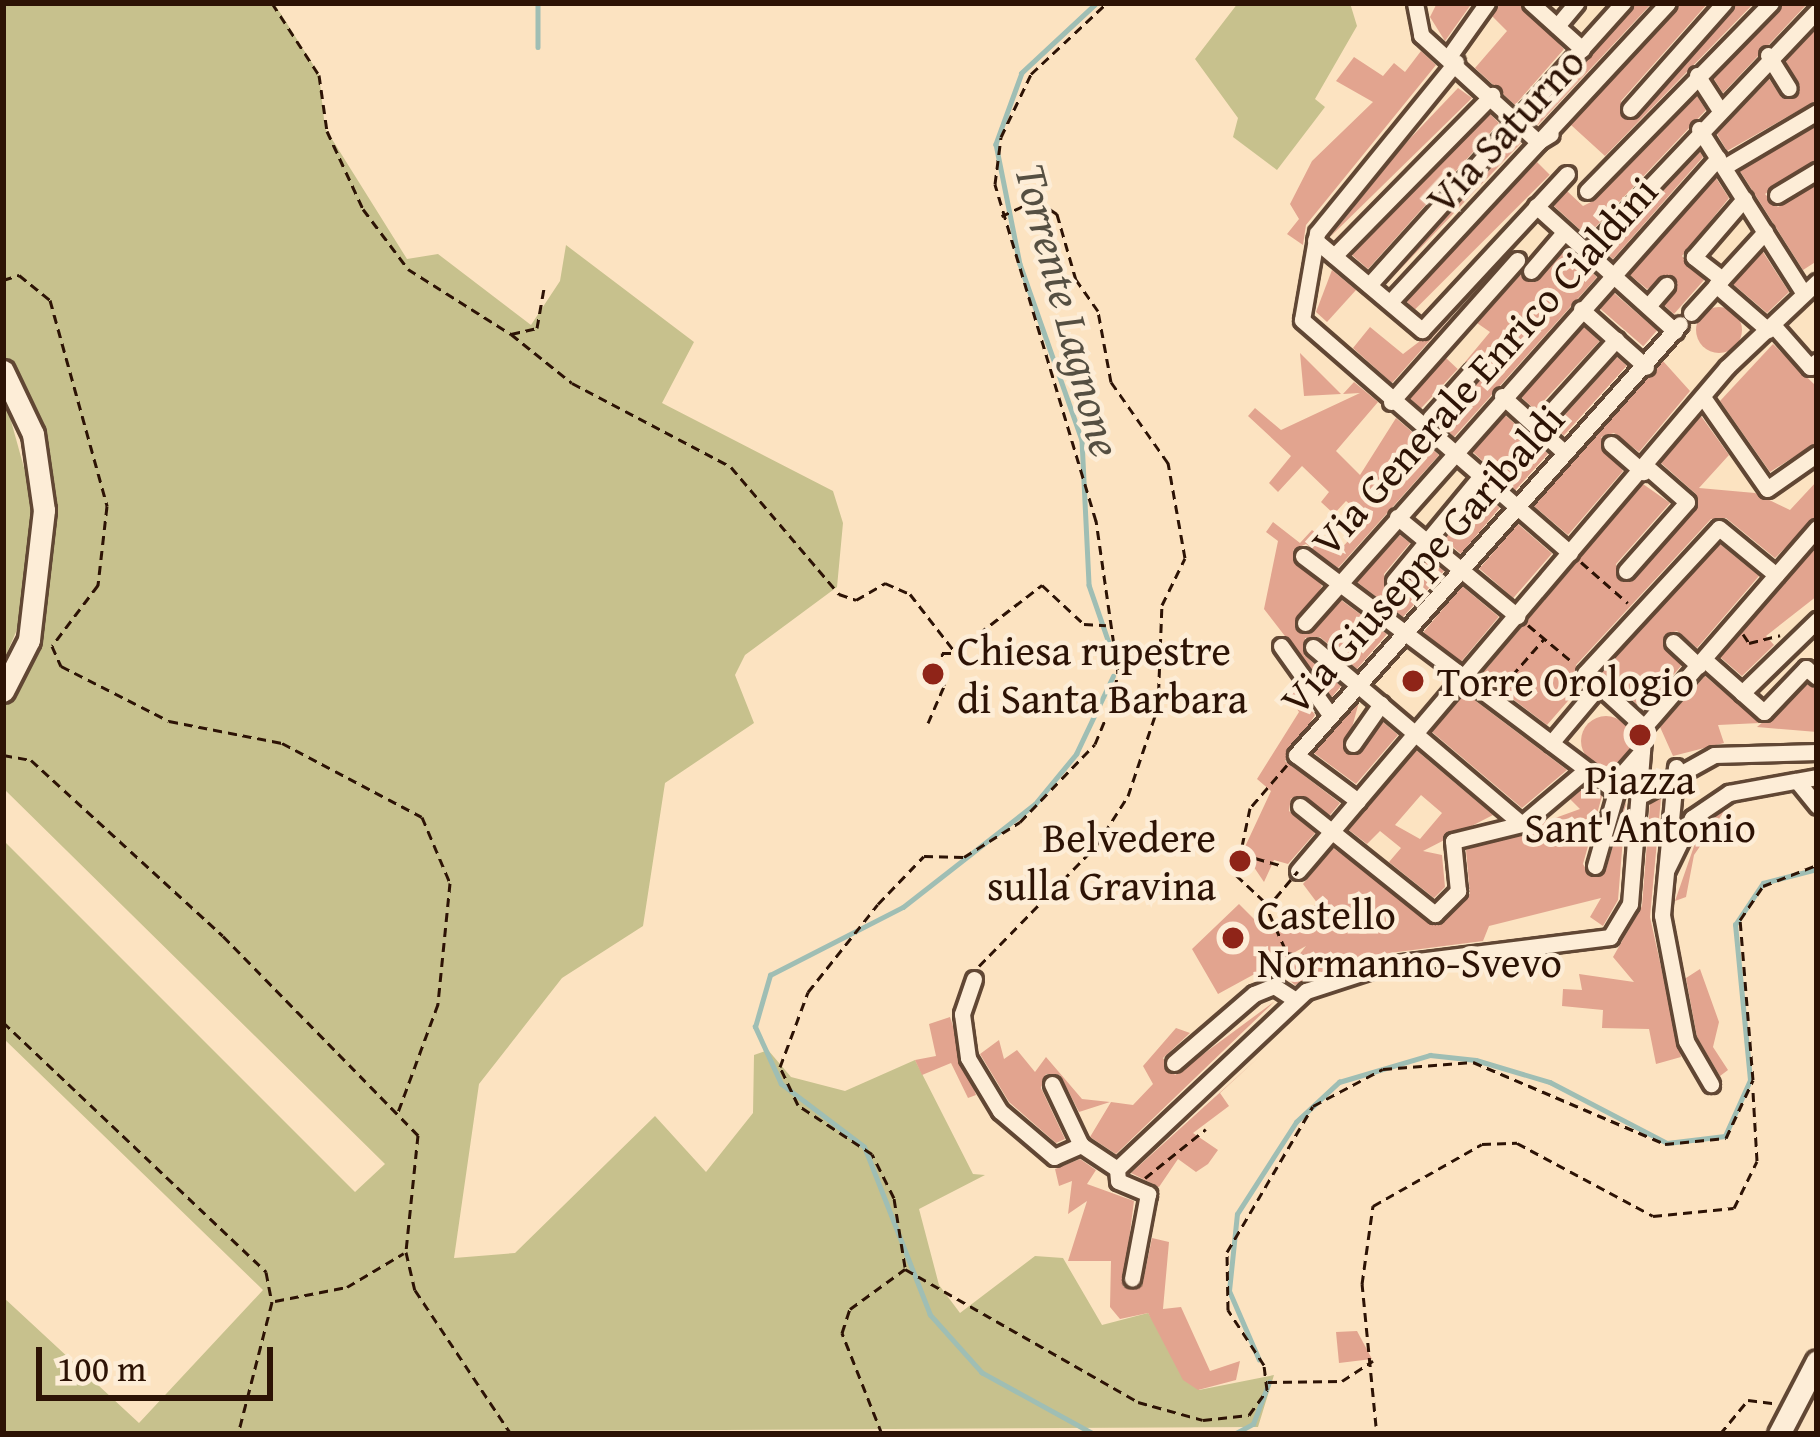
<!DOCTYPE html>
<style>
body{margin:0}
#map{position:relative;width:1820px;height:1437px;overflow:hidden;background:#fce3c1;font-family:"Gentium Book Plus",serif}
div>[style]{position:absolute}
.green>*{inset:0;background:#c7c18d}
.stream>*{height:4.5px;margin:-2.25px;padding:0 2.25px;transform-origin:2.25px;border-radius:2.25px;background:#9fbeb4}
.building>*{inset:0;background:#e2a48f;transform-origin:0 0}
.round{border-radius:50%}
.path>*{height:3px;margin-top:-1.5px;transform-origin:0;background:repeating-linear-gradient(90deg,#2d1305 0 9px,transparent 0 15px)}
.roads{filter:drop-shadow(3px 0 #614734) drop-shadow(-3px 0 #614734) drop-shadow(0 3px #614734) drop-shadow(0 -3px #614734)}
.street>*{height:15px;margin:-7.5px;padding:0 7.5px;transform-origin:7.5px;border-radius:7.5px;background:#fdedd7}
.secondary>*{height:21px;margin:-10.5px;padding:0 10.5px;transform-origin:10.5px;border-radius:10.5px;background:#fdedd7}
.path-bridge>*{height:3px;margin-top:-1.5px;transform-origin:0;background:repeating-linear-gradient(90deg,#2d1305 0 9px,transparent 0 15px)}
.dots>*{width:33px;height:33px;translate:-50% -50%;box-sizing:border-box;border:6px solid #fdedd7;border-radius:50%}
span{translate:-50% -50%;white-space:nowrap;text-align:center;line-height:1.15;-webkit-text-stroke:9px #fdedd7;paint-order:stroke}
.street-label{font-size:42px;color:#2d1305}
.poi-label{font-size:42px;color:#2d1305}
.left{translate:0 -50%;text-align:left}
.right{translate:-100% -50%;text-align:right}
.water-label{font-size:45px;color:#554f42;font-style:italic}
.frame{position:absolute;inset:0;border:6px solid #2d1305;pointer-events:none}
.scale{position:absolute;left:36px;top:1347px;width:237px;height:54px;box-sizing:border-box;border:6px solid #2d1305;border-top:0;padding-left:15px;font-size:36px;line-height:42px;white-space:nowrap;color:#2d1305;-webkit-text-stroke:9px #fdedd7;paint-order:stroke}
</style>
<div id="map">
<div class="green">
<i style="clip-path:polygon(3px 3px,274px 3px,319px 74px,325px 128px,407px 259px,438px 254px,531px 325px,560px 281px,566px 245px,694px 342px,662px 403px,833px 491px,843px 523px,837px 587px,745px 655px,735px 675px,754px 723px,665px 783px,643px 926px,562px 978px,479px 1084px,454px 1258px,515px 1253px,655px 1116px,706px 1172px,753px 1113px,754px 1055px,768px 1050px,791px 1077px,845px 1091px,915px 1060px,973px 1174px,985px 1175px,919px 1209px,939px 1285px,960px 1313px,1035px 1256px,1063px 1258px,1102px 1325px,1148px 1313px,1199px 1390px,1274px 1375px,1258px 1427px,3px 1434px,3px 1297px,139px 1423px,263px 1290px,3px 1038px,3px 840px,355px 1192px,385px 1164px,3px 788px,3px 705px,42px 613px,52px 528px,3px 355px)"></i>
<i style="clip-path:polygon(1238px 3px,1350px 3px,1357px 26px,1315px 99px,1325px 107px,1277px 170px,1233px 137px,1238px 118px,1195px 59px)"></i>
<i style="clip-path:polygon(3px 392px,36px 511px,25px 611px,3px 662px)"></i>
</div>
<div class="stream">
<i style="left:538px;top:3px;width:44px;rotate:90deg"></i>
<i style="left:1097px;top:3px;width:103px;rotate:137deg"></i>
<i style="left:1022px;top:73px;width:76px;rotate:110.1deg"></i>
<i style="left:996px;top:144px;width:122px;rotate:78.7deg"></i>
<i style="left:1020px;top:264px;width:187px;rotate:70.6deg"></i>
<i style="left:1082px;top:440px;width:145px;rotate:87.2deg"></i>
<i style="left:1089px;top:585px;width:83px;rotate:70.9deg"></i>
<i style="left:1259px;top:1360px;width:75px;rotate:-113.5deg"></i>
<i style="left:1229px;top:1291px;width:77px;rotate:-84.1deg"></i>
<i style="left:1237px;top:1214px;width:109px;rotate:-57.3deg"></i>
<i style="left:1296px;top:1122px;width:59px;rotate:-42.9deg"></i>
<i style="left:1339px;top:1082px;width:95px;rotate:-16.5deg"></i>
<i style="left:1430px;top:1055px;width:46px;rotate:6.2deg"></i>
<i style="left:1476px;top:1060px;width:77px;rotate:16.6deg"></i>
<i style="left:1550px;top:1082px;width:132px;rotate:27.5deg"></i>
<i style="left:1667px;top:1143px;width:58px;rotate:-6.9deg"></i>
<i style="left:1725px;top:1136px;width:61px;rotate:-65.9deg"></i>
<i style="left:1750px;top:1080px;width:156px;rotate:-95.5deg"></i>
<i style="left:1735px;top:925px;width:50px;rotate:-56.3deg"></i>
<i style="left:1763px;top:883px;width:56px;rotate:-14.5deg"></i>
<i style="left:1093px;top:1434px;width:127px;rotate:-151.2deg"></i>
<i style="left:982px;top:1373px;width:78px;rotate:-131.9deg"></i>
<i style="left:930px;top:1315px;width:180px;rotate:-111.4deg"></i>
<i style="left:864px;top:1147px;width:104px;rotate:-142.8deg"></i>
<i style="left:781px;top:1084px;width:63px;rotate:-114.5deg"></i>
<i style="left:755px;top:1027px;width:54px;rotate:-73.9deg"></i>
<i style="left:770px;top:975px;width:149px;rotate:-27.1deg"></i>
<i style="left:903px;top:907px;width:167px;rotate:-38deg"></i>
<i style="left:1035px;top:804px;width:65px;rotate:-50.6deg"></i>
<i style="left:1076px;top:754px;width:86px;rotate:-64.6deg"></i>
<i style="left:1234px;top:1434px;width:21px;rotate:-28deg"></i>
<i style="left:1253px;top:1424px;width:45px;rotate:-69.1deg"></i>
</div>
<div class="building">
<i style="clip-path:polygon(1437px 3px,1472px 3px,1445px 41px,1430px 17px)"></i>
<i style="clip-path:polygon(1499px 3px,1519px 3px,1564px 49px,1515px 105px,1475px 68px,1507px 31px,1492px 16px)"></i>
<i style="clip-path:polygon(1635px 3px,1652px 3px,1538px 125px,1533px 121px)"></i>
<i style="clip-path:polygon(1680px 3px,1708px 3px,1621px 101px,1626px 120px,1736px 3px,1754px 3px,1605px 156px,1571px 125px)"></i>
<i style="clip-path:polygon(1783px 3px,1808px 3px,1723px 93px,1714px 79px)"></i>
<i style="clip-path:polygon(1817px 28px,1817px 100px,1727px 151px,1717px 134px,1769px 79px,1782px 98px,1799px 94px,1786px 61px)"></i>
<i style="clip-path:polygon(1421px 51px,1436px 65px,1306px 225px,1303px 245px,1287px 234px,1299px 219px,1290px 204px,1312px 161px,1373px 102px,1336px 81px,1354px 57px,1383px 76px,1394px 63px,1405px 72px)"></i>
<i style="clip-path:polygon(1458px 88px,1472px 98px,1330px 237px,1401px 148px)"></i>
<i style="clip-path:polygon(1697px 96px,1706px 110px,1587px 236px,1554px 206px,1567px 191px,1583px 206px,1595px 200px)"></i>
<i style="clip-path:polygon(1490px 114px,1499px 123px,1368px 269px,1352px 255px)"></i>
<i style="clip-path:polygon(1817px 126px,1817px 159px,1765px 194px,1778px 207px,1817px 185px,1817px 261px,1803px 270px,1740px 171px)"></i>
<i style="clip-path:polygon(1517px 139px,1521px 143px,1386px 284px)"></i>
<i style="clip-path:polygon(1700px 152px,1703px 157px,1613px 259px,1605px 252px)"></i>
<i style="left:1537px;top:162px;width:18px;height:191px;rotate:45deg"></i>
<i style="clip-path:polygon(1716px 178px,1729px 198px,1682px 256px,1704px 280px,1674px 314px,1664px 305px,1675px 277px,1647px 289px,1630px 275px)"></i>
<i style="clip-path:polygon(1566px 249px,1597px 277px,1454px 437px,1440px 424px,1483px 375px,1465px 362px,1490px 332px,1477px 323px,1520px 275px,1536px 282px)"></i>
<i style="clip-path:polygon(1763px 252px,1789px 292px,1767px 313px,1733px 284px)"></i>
<i style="clip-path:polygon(1332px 270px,1356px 290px,1327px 322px,1316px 312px)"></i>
<i style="left:1614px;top:293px;width:57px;height:21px;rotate:41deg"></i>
<i class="round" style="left:1696px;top:307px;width:46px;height:46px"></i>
<i style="clip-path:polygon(1449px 319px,1392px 383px,1353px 348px,1370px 327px,1403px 354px)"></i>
<i style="left:1584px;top:327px;width:21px;height:94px;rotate:43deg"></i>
<i style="clip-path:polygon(1773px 344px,1817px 387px,1817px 442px,1770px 472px,1720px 401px)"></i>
<i style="clip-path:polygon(1300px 353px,1341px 394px,1304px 396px)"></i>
<i style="left:1617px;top:357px;width:13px;height:94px;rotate:42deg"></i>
<i style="left:1446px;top:358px;width:16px;height:54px;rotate:43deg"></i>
<i style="clip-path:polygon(1663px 361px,1690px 391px,1639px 452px,1614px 433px,1601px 437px,1623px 471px,1568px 535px,1534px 506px)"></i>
<i style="clip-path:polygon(1354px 382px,1378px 402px,1336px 451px,1360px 475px,1396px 418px,1439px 455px,1338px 568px,1306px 544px,1293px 550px,1322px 586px,1296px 631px,1313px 632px,1341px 600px,1387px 634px,1357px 669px,1320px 637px,1305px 638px,1304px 655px,1341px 686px,1332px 697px,1264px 609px,1278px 541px,1266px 532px,1273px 522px,1300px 543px,1312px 530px,1339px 551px,1368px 519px,1346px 501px,1334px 514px,1321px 502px,1329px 492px,1302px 466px,1278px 492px,1269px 483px,1291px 456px,1248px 416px,1255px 408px,1281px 430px,1360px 393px,1343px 394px)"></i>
<i style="left:1505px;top:415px;width:58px;height:49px;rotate:42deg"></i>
<i style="clip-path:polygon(1701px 416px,1729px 455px,1699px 488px,1755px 493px,1790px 510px,1817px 481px,1817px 516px,1775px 558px,1726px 518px,1711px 519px,1576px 665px,1581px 686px,1547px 725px,1481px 675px,1643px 484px,1670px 503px,1616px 564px,1622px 582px,1696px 510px,1696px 494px,1661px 463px)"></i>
<i style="left:1482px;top:493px;width:23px;height:60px;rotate:40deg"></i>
<i style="left:1518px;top:524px;width:45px;height:59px;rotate:41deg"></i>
<i style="clip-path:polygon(1400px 535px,1410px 543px,1384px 574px,1387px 591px,1428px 558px,1444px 571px,1403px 617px,1357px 582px)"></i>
<i style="clip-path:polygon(1720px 544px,1759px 576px,1697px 648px,1677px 631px,1664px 635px,1681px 666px,1643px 710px,1602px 672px)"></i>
<i style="clip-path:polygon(1817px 546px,1817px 596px,1766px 636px,1774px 645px,1742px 676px,1720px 657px)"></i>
<i style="left:1462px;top:586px;width:48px;height:60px;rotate:40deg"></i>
<i style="clip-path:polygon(1705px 676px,1760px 723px,1718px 725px,1724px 743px,1673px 756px,1660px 727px)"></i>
<i style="clip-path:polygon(1293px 684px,1315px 715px,1285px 761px,1340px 803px,1330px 815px,1291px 798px,1289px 811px,1315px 833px,1288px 864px,1274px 860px,1264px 882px,1243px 851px,1271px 791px,1257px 779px,1299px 712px,1285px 691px)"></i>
<i style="clip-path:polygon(1807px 684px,1817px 689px,1817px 732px,1757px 727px)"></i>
<i style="clip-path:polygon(1465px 693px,1567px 770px,1522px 808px,1432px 732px)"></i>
<i style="clip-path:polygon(1359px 702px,1345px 753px,1359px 754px,1383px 722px,1398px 735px,1356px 784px,1314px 753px)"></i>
<i class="round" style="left:1581px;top:716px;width:50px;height:50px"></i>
<i style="clip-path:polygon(evenodd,1416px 750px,1493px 815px,1423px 851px,1442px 855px,1445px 887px,1434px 898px,1389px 862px,1401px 848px,1380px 831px,1367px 844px,1349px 830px,1416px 750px,1421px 795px,1442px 813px,1420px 839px,1395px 825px,1421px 795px)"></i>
<i style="clip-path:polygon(1587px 785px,1602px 796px,1583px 864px,1591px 877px,1606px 870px,1626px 801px,1618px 900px,1603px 926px,1590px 917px,1601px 898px,1489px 926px,1483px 941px,1382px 954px,1295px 985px,1283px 975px,1306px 946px,1218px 994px,1192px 949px,1239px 904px,1265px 930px,1318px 904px,1303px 884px,1333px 848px,1440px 925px,1470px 894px,1466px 850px,1580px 809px,1570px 799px)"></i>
<i style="clip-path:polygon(1661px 798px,1650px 917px,1681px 1057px,1656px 1064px,1649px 1029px,1602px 1028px,1603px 1010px,1562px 1006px,1563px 989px,1582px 990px,1579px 974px,1634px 982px,1613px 957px,1642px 906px,1650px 804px)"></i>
<i style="clip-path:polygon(1725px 810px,1694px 855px,1686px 897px,1675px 901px,1701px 826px)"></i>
<i style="clip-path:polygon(1700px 969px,1719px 1022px,1713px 1047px,1728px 1070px,1720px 1076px,1697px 1037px,1686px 978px)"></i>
<i style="clip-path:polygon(1275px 1001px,1116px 1154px,1090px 1137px,1111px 1102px,1133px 1105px,1153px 1084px,1143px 1066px,1176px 1028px,1190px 1033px,1163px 1058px,1175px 1075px)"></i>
<i style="clip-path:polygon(950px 1017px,976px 1095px,968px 1098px,951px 1063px,922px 1075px,915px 1060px,936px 1056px,929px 1024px)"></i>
<i style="clip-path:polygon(999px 1040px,1004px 1059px,1017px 1050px,1035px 1072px,1046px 1057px,1082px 1099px,1110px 1102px,1079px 1112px,1060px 1075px,1046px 1074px,1041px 1088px,1065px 1139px,1056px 1143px,1009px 1102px,980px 1054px)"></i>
<i style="clip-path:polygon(1258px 1058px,1220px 1093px,1229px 1106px,1193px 1133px,1218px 1150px,1208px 1164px,1196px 1172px,1178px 1159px,1159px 1187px,1131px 1173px)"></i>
<i style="clip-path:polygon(1080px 1159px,1096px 1170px,1087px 1184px,1134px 1201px,1123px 1287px,1142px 1286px,1152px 1238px,1169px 1242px,1163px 1309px,1181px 1307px,1210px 1371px,1240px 1361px,1236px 1380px,1198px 1390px,1183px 1380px,1148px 1313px,1120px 1319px,1110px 1307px,1111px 1261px,1068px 1261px,1087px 1201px,1068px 1214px,1072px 1181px,1059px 1186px,1055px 1169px)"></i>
<i style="clip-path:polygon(1357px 1331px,1372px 1359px,1339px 1363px,1336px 1332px)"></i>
</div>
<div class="path">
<i style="left:272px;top:3px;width:86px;rotate:56.9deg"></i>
<i style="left:319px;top:75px;width:57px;rotate:81.9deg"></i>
<i style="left:327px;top:131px;width:86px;rotate:65.2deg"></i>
<i style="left:363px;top:209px;width:75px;rotate:53.1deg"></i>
<i style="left:408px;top:269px;width:122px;rotate:32.3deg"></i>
<i style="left:511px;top:334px;width:27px;rotate:-13deg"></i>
<i style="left:537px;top:328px;width:40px;rotate:-80deg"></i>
<i style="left:3px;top:280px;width:17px;rotate:-17deg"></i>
<i style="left:19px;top:275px;width:40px;rotate:39deg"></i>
<i style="left:50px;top:300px;width:214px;rotate:74.5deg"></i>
<i style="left:107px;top:506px;width:80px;rotate:96.5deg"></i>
<i style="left:98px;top:585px;width:76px;rotate:127deg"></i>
<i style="left:52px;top:646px;width:22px;rotate:66deg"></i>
<i style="left:61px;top:666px;width:121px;rotate:27deg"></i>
<i style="left:169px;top:721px;width:115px;rotate:11deg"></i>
<i style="left:282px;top:743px;width:158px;rotate:27.9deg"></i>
<i style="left:422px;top:817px;width:72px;rotate:67deg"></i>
<i style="left:450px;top:883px;width:122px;rotate:95.7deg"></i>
<i style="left:438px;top:1004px;width:118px;rotate:110.3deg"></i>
<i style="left:511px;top:334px;width:78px;rotate:38.8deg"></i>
<i style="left:572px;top:383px;width:180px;rotate:27.8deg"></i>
<i style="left:731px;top:467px;width:167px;rotate:49.6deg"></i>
<i style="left:839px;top:594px;width:18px;rotate:19deg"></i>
<i style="left:856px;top:600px;width:34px;rotate:-30deg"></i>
<i style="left:885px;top:583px;width:27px;rotate:24deg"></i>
<i style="left:910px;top:594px;width:73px;rotate:52.2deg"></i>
<i style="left:955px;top:652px;width:110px;rotate:-37.6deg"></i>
<i style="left:1042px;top:585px;width:57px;rotate:42.9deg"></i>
<i style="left:1084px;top:624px;width:22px;rotate:3deg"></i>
<i style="left:1581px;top:562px;width:62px;rotate:41.1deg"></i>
<i style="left:1528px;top:625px;width:56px;rotate:39.9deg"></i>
<i style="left:1743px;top:634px;width:11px;rotate:56deg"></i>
<i style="left:1749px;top:643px;width:32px;rotate:-14deg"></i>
<i style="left:1502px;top:687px;width:64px;rotate:-48.8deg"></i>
<i style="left:928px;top:723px;width:40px;rotate:-66.6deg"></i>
<i style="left:944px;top:686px;width:33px;rotate:-93deg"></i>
<i style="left:942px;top:653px;width:12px"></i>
<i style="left:3px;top:755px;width:28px;rotate:10deg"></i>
<i style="left:31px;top:760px;width:260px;rotate:42.5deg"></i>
<i style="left:223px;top:936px;width:279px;rotate:45.6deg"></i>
<i style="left:418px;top:1135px;width:118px;rotate:95.9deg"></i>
<i style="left:406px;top:1252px;width:39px;rotate:77deg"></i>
<i style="left:415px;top:1290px;width:173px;rotate:56.3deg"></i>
<i style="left:1287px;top:765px;width:57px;rotate:130.7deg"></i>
<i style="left:1250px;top:808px;width:68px;rotate:101.8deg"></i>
<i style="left:1236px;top:875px;width:37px;rotate:43deg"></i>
<i style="left:1263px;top:900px;width:58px;rotate:65.6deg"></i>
<i style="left:1287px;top:953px;width:59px;rotate:9.8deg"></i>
<i style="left:1241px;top:854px;width:44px;rotate:15.9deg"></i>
<i style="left:979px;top:966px;width:168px;rotate:-45.7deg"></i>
<i style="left:1096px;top:846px;width:59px;rotate:-57.4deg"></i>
<i style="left:1128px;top:796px;width:94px;rotate:-71.4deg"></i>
<i style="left:1158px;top:707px;width:102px;rotate:-87.8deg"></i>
<i style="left:1162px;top:605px;width:52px;rotate:-63.9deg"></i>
<i style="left:1185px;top:558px;width:97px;rotate:-100.1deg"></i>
<i style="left:1168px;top:463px;width:99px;rotate:-125.1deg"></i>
<i style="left:1111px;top:382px;width:72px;rotate:-100.4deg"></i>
<i style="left:1098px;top:311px;width:38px;rotate:-125deg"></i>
<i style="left:1076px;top:280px;width:69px;rotate:-106.1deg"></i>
<i style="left:1057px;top:214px;width:25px;rotate:-146deg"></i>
<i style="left:1036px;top:200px;width:38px;rotate:155deg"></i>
<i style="left:3px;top:1022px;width:363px;rotate:43.5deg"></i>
<i style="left:266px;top:1272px;width:31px;rotate:79deg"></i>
<i style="left:272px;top:1302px;width:136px;rotate:104.4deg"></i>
<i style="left:1145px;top:1178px;width:78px;rotate:-38.8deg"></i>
<i style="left:905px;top:1267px;width:70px;rotate:-99.1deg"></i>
<i style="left:894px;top:1198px;width:49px;rotate:-116.6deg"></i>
<i style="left:872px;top:1154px;width:89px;rotate:-146.5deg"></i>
<i style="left:798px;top:1105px;width:42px;rotate:-115.3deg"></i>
<i style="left:780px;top:1067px;width:80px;rotate:-69.5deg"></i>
<i style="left:808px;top:992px;width:112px;rotate:-51.5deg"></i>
<i style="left:878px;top:904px;width:66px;rotate:-46.2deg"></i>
<i style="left:924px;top:856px;width:40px;rotate:1.4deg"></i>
<i style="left:964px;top:857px;width:66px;rotate:-32deg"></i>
<i style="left:1020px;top:822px;width:108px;rotate:-46.1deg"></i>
<i style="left:1095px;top:744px;width:44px;rotate:-67.5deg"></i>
<i style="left:1112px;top:703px;width:31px;rotate:-79deg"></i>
<i style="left:1118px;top:673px;width:154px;rotate:-98.2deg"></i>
<i style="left:1096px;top:521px;width:352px;rotate:-106.7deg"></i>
<i style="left:995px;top:184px;width:47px;rotate:-82.7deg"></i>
<i style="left:1001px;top:137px;width:70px;rotate:-64.5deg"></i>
<i style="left:1031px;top:74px;width:104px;rotate:-43.1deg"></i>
<i style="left:275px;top:1301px;width:73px;rotate:-11deg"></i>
<i style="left:347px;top:1287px;width:66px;rotate:-30.8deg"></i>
<i style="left:1268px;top:1382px;width:74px;rotate:-0.8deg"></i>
<i style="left:1342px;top:1381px;width:37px;rotate:-33deg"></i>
<i style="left:1376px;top:1426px;width:143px;rotate:-95.6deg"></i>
<i style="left:1362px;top:1284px;width:79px;rotate:-82deg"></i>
<i style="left:1373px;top:1206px;width:125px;rotate:-29.6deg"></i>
<i style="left:1482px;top:1144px;width:35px;rotate:-2deg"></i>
<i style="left:1517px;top:1143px;width:154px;rotate:28.2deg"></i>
<i style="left:1653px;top:1216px;width:81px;rotate:-5.6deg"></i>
<i style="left:1734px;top:1208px;width:52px;rotate:-63.9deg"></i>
<i style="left:1757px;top:1161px;width:70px;rotate:-93.3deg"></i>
<i style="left:882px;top:1434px;width:109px;rotate:-111.6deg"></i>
<i style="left:842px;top:1333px;width:25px;rotate:-72deg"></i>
<i style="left:850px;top:1309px;width:68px;rotate:-36deg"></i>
<i style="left:905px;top:1269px;width:268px;rotate:29.7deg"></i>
<i style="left:1138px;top:1402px;width:67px;rotate:15.5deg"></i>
<i style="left:1203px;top:1420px;width:46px;rotate:-6.2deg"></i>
<i style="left:1249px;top:1415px;width:31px;rotate:-54deg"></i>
<i style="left:1267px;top:1390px;width:25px;rotate:-97deg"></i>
<i style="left:1264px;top:1365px;width:66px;rotate:-123.2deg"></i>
<i style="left:1228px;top:1310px;width:58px;rotate:-91deg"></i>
<i style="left:1227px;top:1252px;width:169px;rotate:-59.5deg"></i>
<i style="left:1313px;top:1106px;width:79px;rotate:-27.9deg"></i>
<i style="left:1383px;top:1069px;width:90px;rotate:-4.4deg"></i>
<i style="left:1473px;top:1062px;width:209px;rotate:23.1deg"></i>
<i style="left:1665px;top:1144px;width:61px;rotate:-5.6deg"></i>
<i style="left:1726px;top:1138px;width:64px;rotate:-65deg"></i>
<i style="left:1753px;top:1080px;width:161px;rotate:-94.6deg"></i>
<i style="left:1740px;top:920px;width:41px;rotate:-55.9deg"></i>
<i style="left:1763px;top:886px;width:58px;rotate:-21.3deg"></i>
<i style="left:1720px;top:1434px;width:44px;rotate:-50.5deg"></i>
<i style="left:1748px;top:1400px;width:26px;rotate:7deg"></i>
</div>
<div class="roads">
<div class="street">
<i style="left:1415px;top:3px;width:33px;rotate:79deg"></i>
<i style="left:1421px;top:35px;width:159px;rotate:42.4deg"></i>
<i style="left:1538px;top:142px;width:15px;rotate:-32deg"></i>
<i style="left:1531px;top:3px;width:69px;rotate:42deg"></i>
<i style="left:1557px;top:26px;width:30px;rotate:-50deg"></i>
<i style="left:1450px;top:55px;width:64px;rotate:-54.6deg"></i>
<i style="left:1768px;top:55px;width:39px;rotate:58deg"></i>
<i style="left:1456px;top:62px;width:220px;rotate:129.1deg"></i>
<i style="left:1317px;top:233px;width:88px;rotate:99.8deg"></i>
<i style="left:1302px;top:320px;width:355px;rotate:41deg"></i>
<i style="left:1697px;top:75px;width:38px;rotate:57deg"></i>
<i style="left:1630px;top:109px;width:142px;rotate:-48.4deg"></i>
<i style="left:1699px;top:129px;width:193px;rotate:57.5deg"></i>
<i style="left:1724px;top:167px;width:108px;rotate:-30.6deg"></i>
<i style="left:1587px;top:191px;width:263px;rotate:-45.6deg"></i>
<i style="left:1777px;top:195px;width:47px;rotate:-31deg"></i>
<i style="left:1536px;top:206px;width:187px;rotate:42deg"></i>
<i style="left:1315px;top:240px;width:140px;rotate:40.1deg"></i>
<i style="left:1422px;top:330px;width:213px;rotate:-47.1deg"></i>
<i style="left:1589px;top:251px;width:331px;rotate:-46.5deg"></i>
<i style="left:1334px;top:256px;width:226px;rotate:-45.5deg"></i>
<i style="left:1531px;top:271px;width:45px;rotate:-49.5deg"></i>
<i style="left:1722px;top:279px;width:36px;rotate:-142deg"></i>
<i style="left:1694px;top:257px;width:77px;rotate:-49.2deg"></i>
<i style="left:1369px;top:285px;width:380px;rotate:-48deg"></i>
<i style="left:1716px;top:285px;width:69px;rotate:40.9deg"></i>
<i style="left:1390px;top:302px;width:408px;rotate:-47.1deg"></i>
<i style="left:1648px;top:306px;width:28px;rotate:-49deg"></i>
<i style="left:1581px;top:309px;width:87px;rotate:41.7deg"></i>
<i style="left:1691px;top:313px;width:110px;rotate:-47.6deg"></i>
<i style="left:1773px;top:325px;width:56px;rotate:48.6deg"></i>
<i style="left:1810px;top:367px;width:9px;rotate:-41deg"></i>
<i style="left:1502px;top:396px;width:84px;rotate:42.1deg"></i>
<i style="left:1705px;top:400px;width:108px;rotate:55.1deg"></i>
<i style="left:1767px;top:489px;width:61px;rotate:-35deg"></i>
<i style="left:1391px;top:402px;width:190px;rotate:-48.4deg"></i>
<i style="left:1430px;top:418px;width:63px;rotate:-48.2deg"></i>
<i style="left:1537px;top:427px;width:118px;rotate:-47.8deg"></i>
<i style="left:1611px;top:444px;width:43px;rotate:41.2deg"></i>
<i style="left:1397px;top:517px;width:156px;rotate:39.5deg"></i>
<i style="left:1303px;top:556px;width:391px;rotate:37deg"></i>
<i style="left:1626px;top:571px;width:92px;rotate:-48.5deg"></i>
<i style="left:1687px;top:502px;width:53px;rotate:-138.8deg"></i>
<i style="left:1394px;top:581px;width:135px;rotate:-50.4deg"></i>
<i style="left:1305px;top:623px;width:622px;rotate:-48.39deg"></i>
<i style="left:1673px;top:642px;width:35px;rotate:43deg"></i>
<i style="left:1281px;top:646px;width:81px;rotate:54.5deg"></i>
<i style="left:1313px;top:647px;width:274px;rotate:40.3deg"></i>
<i style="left:1704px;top:659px;width:80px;rotate:41.5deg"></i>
<i style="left:1764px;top:712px;width:61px;rotate:-46.3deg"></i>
<i style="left:1806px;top:668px;width:14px;rotate:39deg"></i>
<i style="left:1742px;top:693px;width:105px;rotate:-44.2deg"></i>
<i style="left:1644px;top:727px;width:80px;rotate:-137.5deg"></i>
<i style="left:1585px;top:673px;width:197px;rotate:-47.3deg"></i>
<i style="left:1719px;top:528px;width:74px;rotate:39.5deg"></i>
<i style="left:1644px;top:727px;width:264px;rotate:-49deg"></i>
<i style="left:1551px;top:743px;width:75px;rotate:-49.9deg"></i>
<i style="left:1353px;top:744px;width:49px;rotate:-55deg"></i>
<i style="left:1676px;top:767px;width:149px;rotate:95.4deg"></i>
<i style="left:1662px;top:915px;width:128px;rotate:79.2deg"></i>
<i style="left:1686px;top:1041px;width:50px;rotate:59.8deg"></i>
<i style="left:1797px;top:781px;width:32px;rotate:51deg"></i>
<i style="left:1644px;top:794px;width:80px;rotate:-29.1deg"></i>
<i style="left:1714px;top:755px;width:103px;rotate:-1.7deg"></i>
<i style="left:1358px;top:801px;width:77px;rotate:-143.4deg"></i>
<i style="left:1296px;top:755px;width:577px;rotate:-48.3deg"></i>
<i style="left:1300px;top:806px;width:173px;rotate:38.7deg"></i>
<i style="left:1435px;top:914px;width:33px;rotate:-45deg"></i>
<i style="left:1458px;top:891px;width:50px;rotate:-95.7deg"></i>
<i style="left:1453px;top:841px;width:71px;rotate:-13.8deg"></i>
<i style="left:1522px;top:824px;width:84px;rotate:-40.2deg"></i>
<i style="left:1595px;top:866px;width:95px;rotate:-74.1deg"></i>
<i style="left:1621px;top:775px;width:32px;rotate:-49deg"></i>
<i style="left:1667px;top:869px;width:57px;rotate:-63.9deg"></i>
<i style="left:1692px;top:818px;width:45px;rotate:-34deg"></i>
<i style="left:1729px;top:793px;width:89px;rotate:-10.3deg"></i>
<i style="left:1298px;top:871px;width:662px;rotate:-49.6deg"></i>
<i style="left:1727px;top:367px;width:124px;rotate:-43.4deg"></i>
<i style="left:974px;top:979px;width:37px;rotate:109deg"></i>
<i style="left:962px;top:1014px;width:44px;rotate:82.2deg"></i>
<i style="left:968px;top:1058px;width:62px;rotate:58.9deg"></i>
<i style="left:1000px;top:1111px;width:71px;rotate:40.4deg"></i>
<i style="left:1054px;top:1157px;width:30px;rotate:-24deg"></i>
<i style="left:1174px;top:1063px;width:106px;rotate:-40.8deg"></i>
<i style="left:1254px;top:994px;width:22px;rotate:-22deg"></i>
<i style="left:1274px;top:986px;width:24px;rotate:33deg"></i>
<i style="left:1052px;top:1084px;width:68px;rotate:64.6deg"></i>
<i style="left:1081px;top:1145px;width:43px;rotate:33.7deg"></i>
<i style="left:1117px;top:1169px;width:260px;rotate:-43.3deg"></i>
<i style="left:1306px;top:991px;width:84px;rotate:-18deg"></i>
<i style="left:1386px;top:965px;width:226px;rotate:-7.1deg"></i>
<i style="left:1610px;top:937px;width:39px;rotate:-59deg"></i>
<i style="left:1630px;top:904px;width:178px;rotate:-85.5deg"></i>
<i style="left:1117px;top:1169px;width:12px;rotate:85deg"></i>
<i style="left:1118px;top:1181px;width:33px;rotate:23deg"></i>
<i style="left:1148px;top:1194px;width:86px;rotate:100.7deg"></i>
</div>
<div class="secondary">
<i style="left:3px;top:371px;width:70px;rotate:64.5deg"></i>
<i style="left:33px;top:434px;width:77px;rotate:81.8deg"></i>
<i style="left:44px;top:510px;width:131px;rotate:96.6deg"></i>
<i style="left:29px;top:640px;width:57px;rotate:117deg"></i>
<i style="left:1779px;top:1434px;width:82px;rotate:-62.5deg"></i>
</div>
</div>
<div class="path-bridge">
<i style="left:1256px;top:921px;width:65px;rotate:-50deg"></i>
</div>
<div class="dots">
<i style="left:933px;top:674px;background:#8f2418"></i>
<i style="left:1413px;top:681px;background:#8f2418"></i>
<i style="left:1640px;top:735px;background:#8f2418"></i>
<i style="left:1240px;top:861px;background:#8f2418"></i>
<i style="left:1233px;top:938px;background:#8f2418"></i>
</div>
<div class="street-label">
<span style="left:1505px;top:130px;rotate:-47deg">Via Saturno</span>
<span style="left:1484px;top:366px;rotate:-48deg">Via Generale Enrico Cialdini</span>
<span style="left:1422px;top:559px;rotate:-48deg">Via Giuseppe Garibaldi</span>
</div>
<div class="poi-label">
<span class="left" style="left:957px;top:674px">Chiesa rupestre<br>di Santa Barbara</span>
<span class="left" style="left:1437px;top:681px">Torre Orologio</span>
<span style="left:1640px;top:803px">Piazza<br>Sant'Antonio</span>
<span class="right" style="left:1216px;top:861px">Belvedere<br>sulla Gravina</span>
<span class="left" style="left:1257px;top:938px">Castello<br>Normanno-Svevo</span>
</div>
<div class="water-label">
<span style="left:1069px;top:310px;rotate:75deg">Torrente Lagnone</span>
</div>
<div class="frame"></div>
<div class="scale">100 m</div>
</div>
